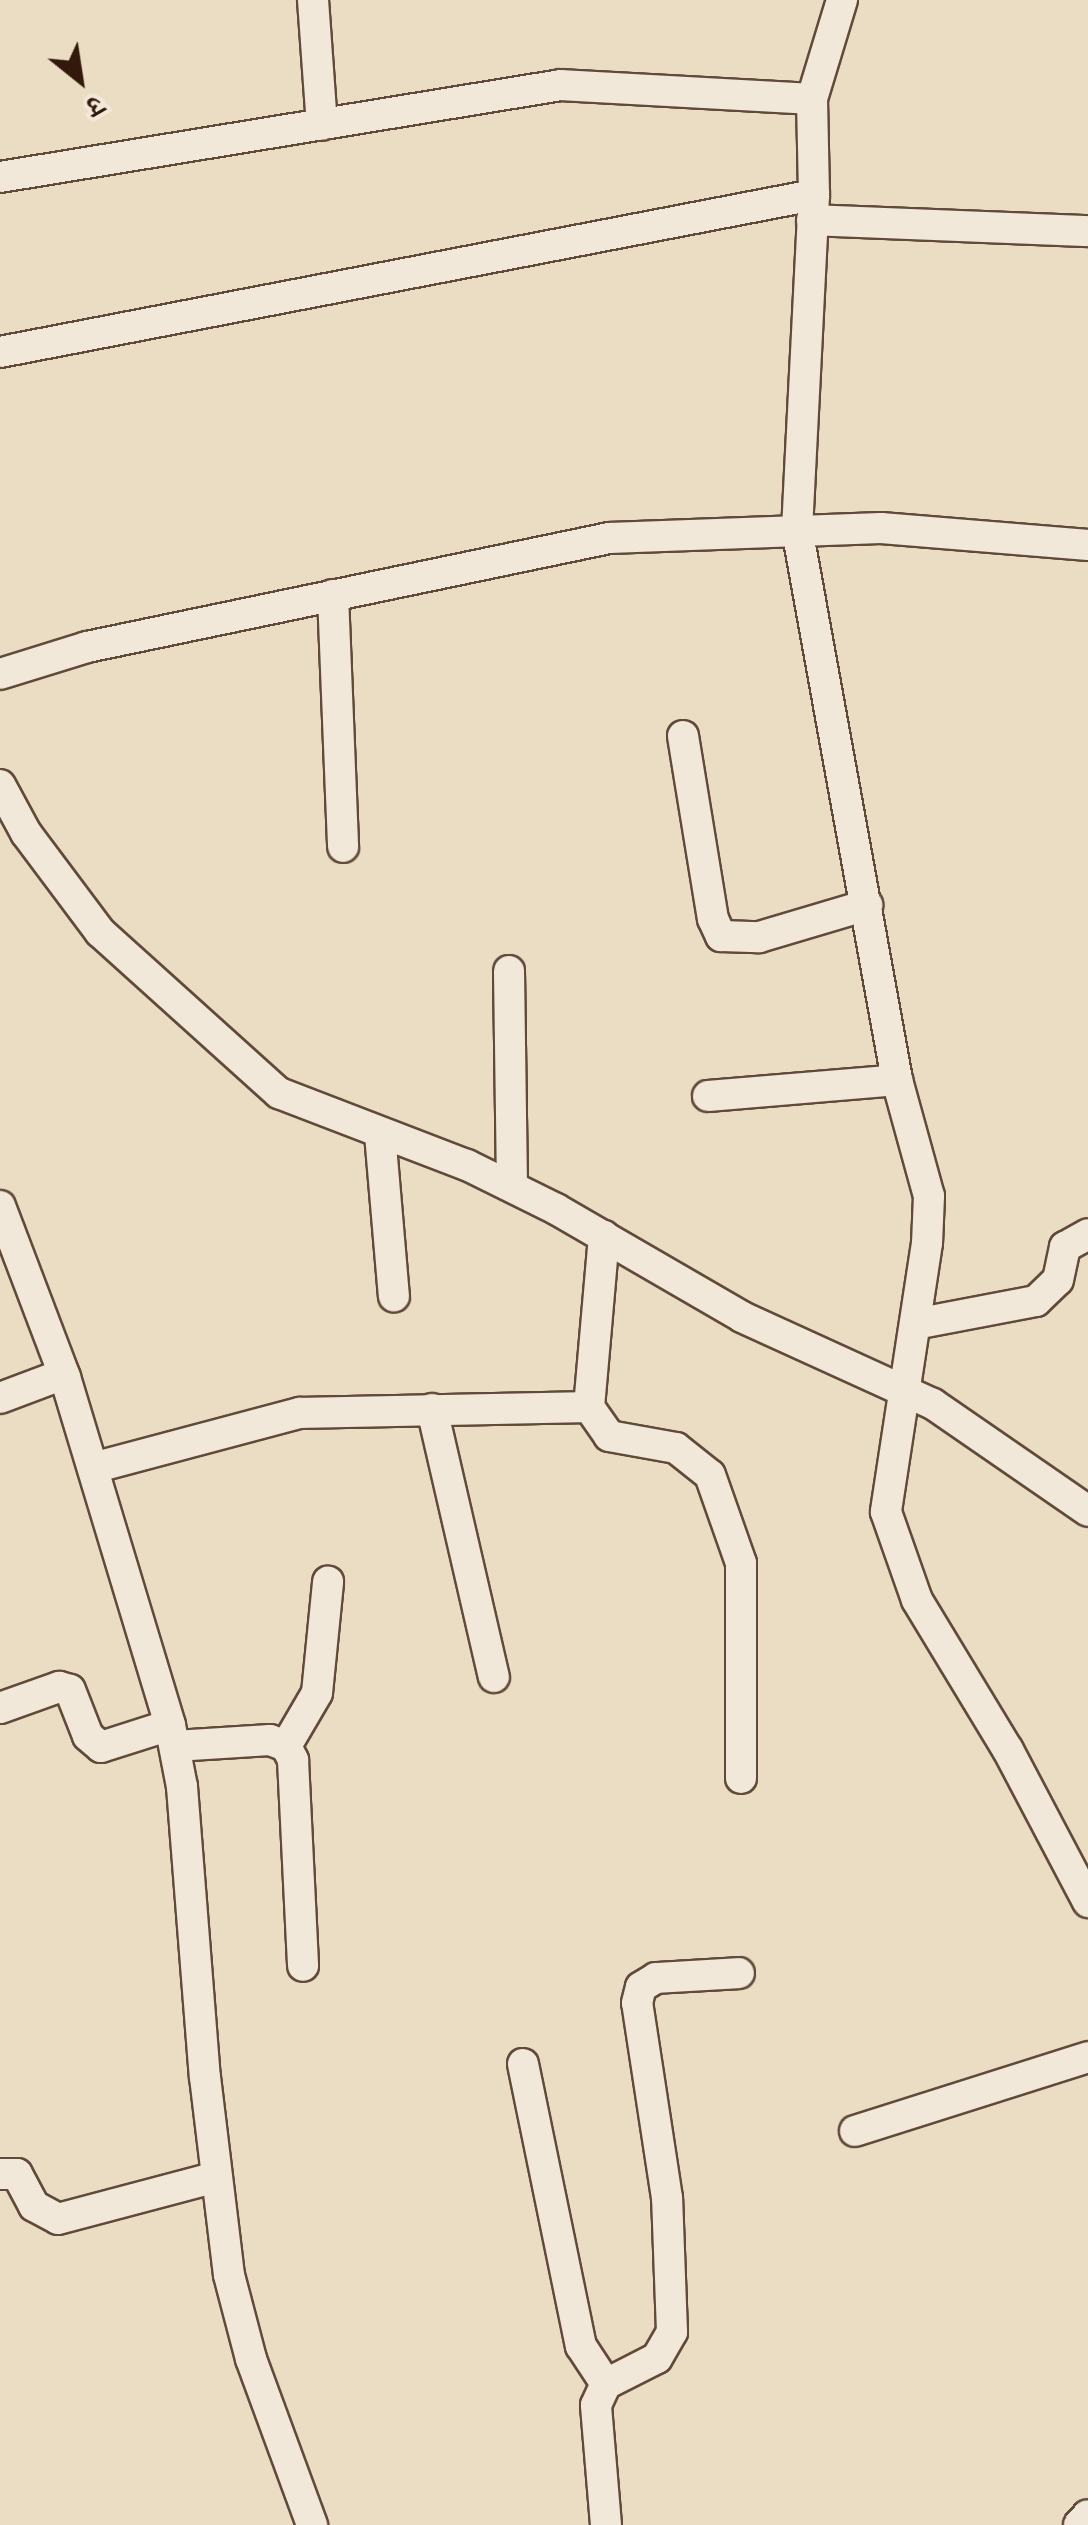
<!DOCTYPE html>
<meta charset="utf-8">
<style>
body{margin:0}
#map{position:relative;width:1088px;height:2525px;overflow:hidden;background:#ebdcc4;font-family:Cardo,"Noto Serif Devanagari",serif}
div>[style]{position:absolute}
.roads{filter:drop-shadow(2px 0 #614a3a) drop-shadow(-2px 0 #614a3a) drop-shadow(0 2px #614a3a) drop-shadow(0 -2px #614a3a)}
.minor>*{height:30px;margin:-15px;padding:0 15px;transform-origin:15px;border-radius:15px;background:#f2e8d9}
span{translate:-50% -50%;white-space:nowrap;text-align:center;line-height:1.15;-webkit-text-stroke:10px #f2e8d9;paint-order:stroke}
.north{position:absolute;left:30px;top:30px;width:100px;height:100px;-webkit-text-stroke:8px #f2e8d9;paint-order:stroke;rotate:150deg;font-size:28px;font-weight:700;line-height:40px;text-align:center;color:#33190c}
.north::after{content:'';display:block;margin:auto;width:35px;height:45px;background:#33190c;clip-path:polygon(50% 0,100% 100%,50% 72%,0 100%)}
</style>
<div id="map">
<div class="roads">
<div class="minor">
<i style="left:313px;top:0;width:125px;rotate:85.9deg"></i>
<i style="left:842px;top:0;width:103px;rotate:106.9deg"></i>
<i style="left:812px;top:99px;width:96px;rotate:88.8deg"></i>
<i style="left:814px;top:195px;width:334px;rotate:92.9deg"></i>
<i style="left:797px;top:529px;width:560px;rotate:79.71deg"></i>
<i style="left:897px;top:1080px;width:120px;rotate:74.6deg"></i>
<i style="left:929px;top:1196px;width:47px;rotate:92.4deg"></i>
<i style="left:927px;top:1243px;width:272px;rotate:98.7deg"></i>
<i style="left:886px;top:1512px;width:93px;rotate:70.6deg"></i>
<i style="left:917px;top:1600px;width:175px;rotate:58.8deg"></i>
<i style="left:1008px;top:1750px;width:172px;rotate:62.2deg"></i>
<i style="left:0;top:177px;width:568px;rotate:-9.31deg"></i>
<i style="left:561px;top:85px;width:251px;rotate:3.2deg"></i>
<i style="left:812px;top:220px;width:276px;rotate:2.3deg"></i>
<i style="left:0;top:352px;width:829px;rotate:-10.92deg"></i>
<i style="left:333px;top:595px;width:252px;rotate:87.7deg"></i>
<i style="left:0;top:674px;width:91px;rotate:-17.2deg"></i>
<i style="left:87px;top:647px;width:533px;rotate:-11.79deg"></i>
<i style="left:609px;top:538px;width:272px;rotate:-2.1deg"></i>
<i style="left:881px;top:528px;width:208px;rotate:4.7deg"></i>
<i style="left:683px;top:736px;width:185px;rotate:80.7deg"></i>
<i style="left:713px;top:919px;width:19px;rotate:65deg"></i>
<i style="left:721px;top:936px;width:38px;rotate:2deg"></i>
<i style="left:759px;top:937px;width:113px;rotate:-16.5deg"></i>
<i style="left:0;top:785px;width:55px;rotate:61.6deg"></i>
<i style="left:26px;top:833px;width:124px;rotate:53.2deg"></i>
<i style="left:100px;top:932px;width:241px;rotate:42deg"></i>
<i style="left:279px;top:1093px;width:201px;rotate:21deg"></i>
<i style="left:467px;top:1165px;width:99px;rotate:26.3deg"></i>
<i style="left:556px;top:1209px;width:215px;rotate:30.1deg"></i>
<i style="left:742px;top:1317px;width:210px;rotate:24.5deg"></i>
<i style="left:933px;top:1404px;width:188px;rotate:34.6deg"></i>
<i style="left:509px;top:971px;width:215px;rotate:89.2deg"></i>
<i style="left:708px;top:1096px;width:190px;rotate:-4.8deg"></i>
<i style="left:380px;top:1134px;width:163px;rotate:85.1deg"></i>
<i style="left:0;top:1206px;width:183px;rotate:69.2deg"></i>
<i style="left:65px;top:1377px;width:363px;rotate:73.2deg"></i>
<i style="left:170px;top:1725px;width:63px;rotate:79deg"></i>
<i style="left:182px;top:1787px;width:291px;rotate:85.5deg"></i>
<i style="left:205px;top:2077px;width:199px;rotate:83.1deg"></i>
<i style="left:229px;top:2275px;width:87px;rotate:75.3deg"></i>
<i style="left:251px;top:2359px;width:177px;rotate:69.8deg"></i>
<i style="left:604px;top:1236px;width:172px;rotate:95deg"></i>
<i style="left:589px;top:1407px;width:35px;rotate:55deg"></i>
<i style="left:609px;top:1436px;width:68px;rotate:10.2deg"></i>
<i style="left:676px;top:1448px;width:43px;rotate:38.5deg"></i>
<i style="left:710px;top:1475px;width:93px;rotate:70.6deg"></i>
<i style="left:741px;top:1563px;width:215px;rotate:90deg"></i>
<i style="left:915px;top:1324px;width:123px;rotate:-10.8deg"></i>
<i style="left:1036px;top:1301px;width:30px;rotate:-44deg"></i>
<i style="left:1058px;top:1280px;width:34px;rotate:-78deg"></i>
<i style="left:1065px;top:1247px;width:26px;rotate:-29deg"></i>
<i style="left:0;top:1398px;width:68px;rotate:-20.6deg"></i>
<i style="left:432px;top:1409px;width:275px;rotate:77deg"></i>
<i style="left:93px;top:1468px;width:214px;rotate:-14.9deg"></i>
<i style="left:300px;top:1413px;width:289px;rotate:-1.2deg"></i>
<i style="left:0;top:1708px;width:63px;rotate:-19.6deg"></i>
<i style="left:59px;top:1687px;width:11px;rotate:15deg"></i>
<i style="left:70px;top:1690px;width:49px;rotate:68.6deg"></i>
<i style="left:88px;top:1736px;width:17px;rotate:40deg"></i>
<i style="left:101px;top:1747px;width:72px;rotate:-17.7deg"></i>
<i style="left:175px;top:1746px;width:95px;rotate:-3.6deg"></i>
<i style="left:270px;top:1740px;width:17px;rotate:21deg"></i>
<i style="left:286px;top:1746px;width:16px;rotate:63deg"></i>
<i style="left:293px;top:1760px;width:206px;rotate:87.2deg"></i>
<i style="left:286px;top:1746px;width:61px;rotate:-59.7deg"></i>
<i style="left:317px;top:1693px;width:112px;rotate:-84.3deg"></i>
<i style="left:523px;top:2064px;width:288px;rotate:78.4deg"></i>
<i style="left:581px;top:2346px;width:45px;rotate:56.7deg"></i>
<i style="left:855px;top:2131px;width:244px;rotate:-17.6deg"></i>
<i style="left:0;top:2174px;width:17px"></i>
<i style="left:17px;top:2174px;width:36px;rotate:62deg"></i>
<i style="left:34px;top:2206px;width:27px;rotate:28deg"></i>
<i style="left:58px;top:2219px;width:164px;rotate:-14.8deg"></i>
<i style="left:606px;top:2525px;width:120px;rotate:-94.8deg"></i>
<i style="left:596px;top:2405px;width:23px;rotate:-65deg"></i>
<i style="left:606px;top:2384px;width:57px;rotate:-27deg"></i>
<i style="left:657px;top:2358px;width:30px;rotate:-60deg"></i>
<i style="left:672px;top:2332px;width:134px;rotate:-92.1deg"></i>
<i style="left:667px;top:2198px;width:197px;rotate:-98.7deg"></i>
<i style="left:637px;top:2003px;width:16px;rotate:-76deg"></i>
<i style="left:641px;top:1987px;width:17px;rotate:-31deg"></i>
<i style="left:656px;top:1978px;width:83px;rotate:-3.4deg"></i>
<i style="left:1079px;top:2525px;width:13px;rotate:-48deg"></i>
</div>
</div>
<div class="north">उ</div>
</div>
